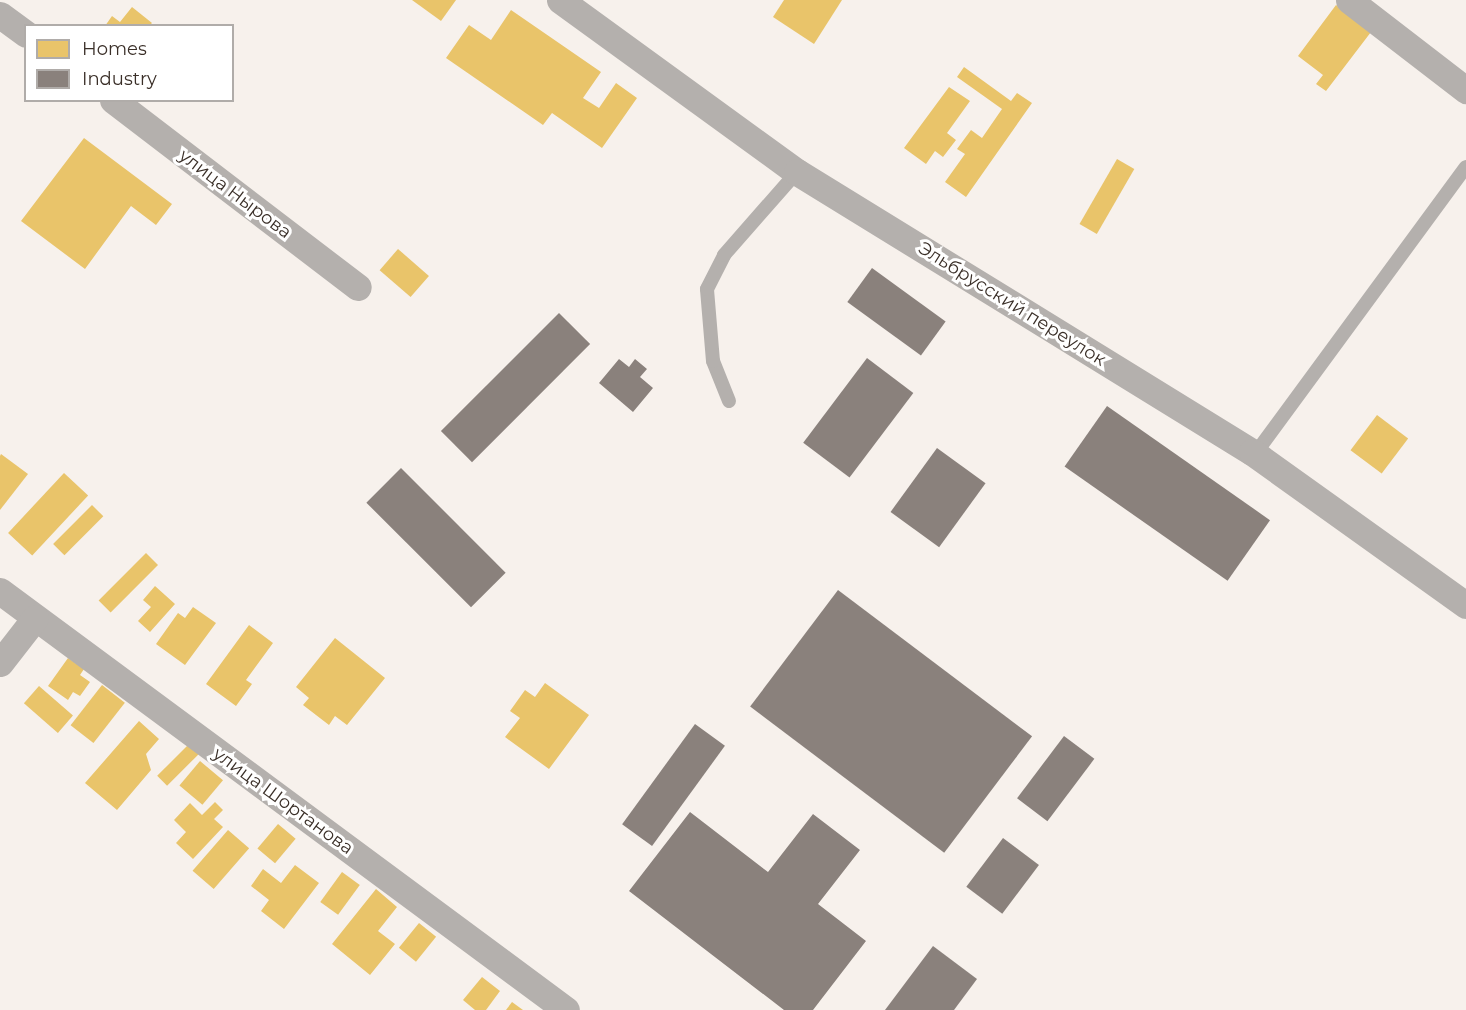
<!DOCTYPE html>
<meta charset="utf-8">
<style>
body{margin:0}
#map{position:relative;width:1466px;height:1010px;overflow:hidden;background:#f7f1ec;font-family:Montserrat,sans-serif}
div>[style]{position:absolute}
.homes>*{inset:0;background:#e9c46a;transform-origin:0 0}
.industry>*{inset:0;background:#8a817c;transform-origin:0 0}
.service>*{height:14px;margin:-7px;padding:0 7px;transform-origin:7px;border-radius:7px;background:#b4b0ad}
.minor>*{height:27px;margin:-13.5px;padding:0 13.5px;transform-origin:13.5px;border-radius:13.5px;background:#b4b0ad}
span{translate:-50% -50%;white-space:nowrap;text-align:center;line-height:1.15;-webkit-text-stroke:6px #fff;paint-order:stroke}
.street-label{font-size:18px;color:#3a2f28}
.legend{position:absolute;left:24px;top:24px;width:210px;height:78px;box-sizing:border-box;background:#fff;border:2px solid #b0aca9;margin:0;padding:8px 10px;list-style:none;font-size:18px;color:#3a2f28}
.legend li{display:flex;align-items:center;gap:12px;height:30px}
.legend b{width:30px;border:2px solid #b0aca9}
</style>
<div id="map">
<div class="homes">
<i style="clip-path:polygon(412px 0,456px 0,441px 21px)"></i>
<i style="clip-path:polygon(784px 0,842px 0,814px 44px,773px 17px)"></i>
<i style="clip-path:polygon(1336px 5px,1371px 32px,1326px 91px,1316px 84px,1323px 75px,1298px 56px)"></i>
<i style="clip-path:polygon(132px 7px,152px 23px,149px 26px,105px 26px,112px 16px,120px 22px)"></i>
<i style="clip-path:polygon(511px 10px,601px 72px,583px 98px,599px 108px,616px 83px,637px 98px,602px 148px,552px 113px,543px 125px,446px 58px,469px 25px,491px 40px)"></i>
<i style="clip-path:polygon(964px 67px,1011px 101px,1017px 93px,1032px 103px,966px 197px,945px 182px,965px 154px,957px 149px,971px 130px,982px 138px,1002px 109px,957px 77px)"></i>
<i style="clip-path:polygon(949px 87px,970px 101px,947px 133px,956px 140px,943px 157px,935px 151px,926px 164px,904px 148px)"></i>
<i style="clip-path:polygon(84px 138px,172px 204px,156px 225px,131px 206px,85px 269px,21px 221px)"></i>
<i style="left:1117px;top:159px;width:20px;height:75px;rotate:30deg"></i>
<i style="left:398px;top:249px;width:41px;height:28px;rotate:41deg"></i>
<i style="left:1377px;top:415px;width:39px;height:44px;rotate:37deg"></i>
<i style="clip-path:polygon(1px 454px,28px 474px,0 510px,0 456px)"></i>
<i style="left:64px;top:473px;width:33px;height:82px;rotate:43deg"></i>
<i style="left:92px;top:505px;width:16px;height:55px;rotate:45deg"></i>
<i style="left:146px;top:553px;width:17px;height:67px;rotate:45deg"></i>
<i style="clip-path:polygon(155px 586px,175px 604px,150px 632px,138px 621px,151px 607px,143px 600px)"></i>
<i style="clip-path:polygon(193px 607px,216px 623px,185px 665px,156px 644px,178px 613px,185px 618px)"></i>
<i style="clip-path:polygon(249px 625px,273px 643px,246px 680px,252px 684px,236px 706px,206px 684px)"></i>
<i style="clip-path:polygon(335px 638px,385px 678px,347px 725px,335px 716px,329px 725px,303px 705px,309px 698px,296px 687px)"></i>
<i style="clip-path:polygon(68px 658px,84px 669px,80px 675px,90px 682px,80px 696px,73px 692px,68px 700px,48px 686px)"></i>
<i style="clip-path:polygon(545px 683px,589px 715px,549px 769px,505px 737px,520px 718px,510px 711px,525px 690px,535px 697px)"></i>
<i style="left:102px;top:685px;width:29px;height:51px;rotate:38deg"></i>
<i style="left:39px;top:686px;width:45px;height:23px;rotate:41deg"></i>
<i style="clip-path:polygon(139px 721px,159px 739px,146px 754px,151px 770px,117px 810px,85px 783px)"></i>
<i style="left:189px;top:744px;width:14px;height:45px;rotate:45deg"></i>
<i style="left:200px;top:761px;width:30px;height:32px;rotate:40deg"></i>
<i style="clip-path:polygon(215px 802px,223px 810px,214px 819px,223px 827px,193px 859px,176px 843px,186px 832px,174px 820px,190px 803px,202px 815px)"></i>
<i style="left:278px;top:824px;width:23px;height:32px;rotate:40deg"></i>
<i style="left:228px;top:830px;width:28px;height:54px;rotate:41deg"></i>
<i style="clip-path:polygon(295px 865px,319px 883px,284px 929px,261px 911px,269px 900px,251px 886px,263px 869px,281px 883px)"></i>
<i style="left:342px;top:872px;width:22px;height:37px;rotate:36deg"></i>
<i style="clip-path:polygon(376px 889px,397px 907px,378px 931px,395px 944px,370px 975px,332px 944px)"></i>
<i style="left:419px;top:923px;width:22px;height:32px;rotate:39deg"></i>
<i style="clip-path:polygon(482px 977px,500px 991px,486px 1010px,475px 1010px,463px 1000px)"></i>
<i style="clip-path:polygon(512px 1002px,523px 1010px,506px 1010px)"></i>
</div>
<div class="industry">
<i style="left:872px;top:268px;width:91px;height:42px;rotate:36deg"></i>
<i style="left:559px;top:313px;width:44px;height:167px;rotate:45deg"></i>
<i style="left:867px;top:358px;width:58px;height:106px;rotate:37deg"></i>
<i style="clip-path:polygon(619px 359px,629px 367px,635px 359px,647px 369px,640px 377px,653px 388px,633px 412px,599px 383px)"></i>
<i style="left:1107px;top:406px;width:199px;height:74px;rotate:35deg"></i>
<i style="left:937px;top:448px;width:60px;height:79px;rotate:36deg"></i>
<i style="left:401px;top:468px;width:148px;height:49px;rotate:45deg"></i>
<i style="left:838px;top:590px;width:243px;height:146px;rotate:37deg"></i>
<i style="left:695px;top:724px;width:37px;height:124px;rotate:36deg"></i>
<i style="left:1064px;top:736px;width:38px;height:78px;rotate:37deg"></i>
<i style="clip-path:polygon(690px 812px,768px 872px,813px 814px,860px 850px,818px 904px,866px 941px,813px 1010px,784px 1010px,629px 891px)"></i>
<i style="left:1003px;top:838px;width:45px;height:61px;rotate:37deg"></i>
<i style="clip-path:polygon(933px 946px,977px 979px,954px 1010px,885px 1010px)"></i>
</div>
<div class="service">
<i style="left:729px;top:401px;width:43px;rotate:-111.8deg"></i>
<i style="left:713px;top:361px;width:72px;rotate:-94.8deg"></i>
<i style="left:707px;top:289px;width:38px;rotate:-63deg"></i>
<i style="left:724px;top:255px;width:111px;rotate:-48.7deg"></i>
<i style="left:1255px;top:454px;width:356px;rotate:-53.7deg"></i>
</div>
<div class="minor">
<i style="left:560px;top:0;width:293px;rotate:36deg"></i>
<i style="left:797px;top:172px;width:534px;rotate:31.61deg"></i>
<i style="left:1252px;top:452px;width:263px;rotate:35.6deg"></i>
<i style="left:1349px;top:0;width:148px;rotate:37.6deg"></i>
<i style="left:0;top:15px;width:32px;rotate:36deg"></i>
<i style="left:113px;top:100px;width:308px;rotate:37.4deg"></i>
<i style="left:0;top:591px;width:704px;rotate:36.51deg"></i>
<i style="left:0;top:663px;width:57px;rotate:-52.1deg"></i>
</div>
<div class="street-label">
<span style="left:235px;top:194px;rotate:37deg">улица Нырова</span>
<span style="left:1012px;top:304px;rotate:32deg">Эльбрусский переулок</span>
<span style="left:283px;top:801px;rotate:36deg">улица Шортанова</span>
</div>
<ul class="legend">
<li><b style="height:16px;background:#e9c46a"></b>Homes</li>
<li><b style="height:16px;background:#8a817c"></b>Industry</li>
</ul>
</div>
